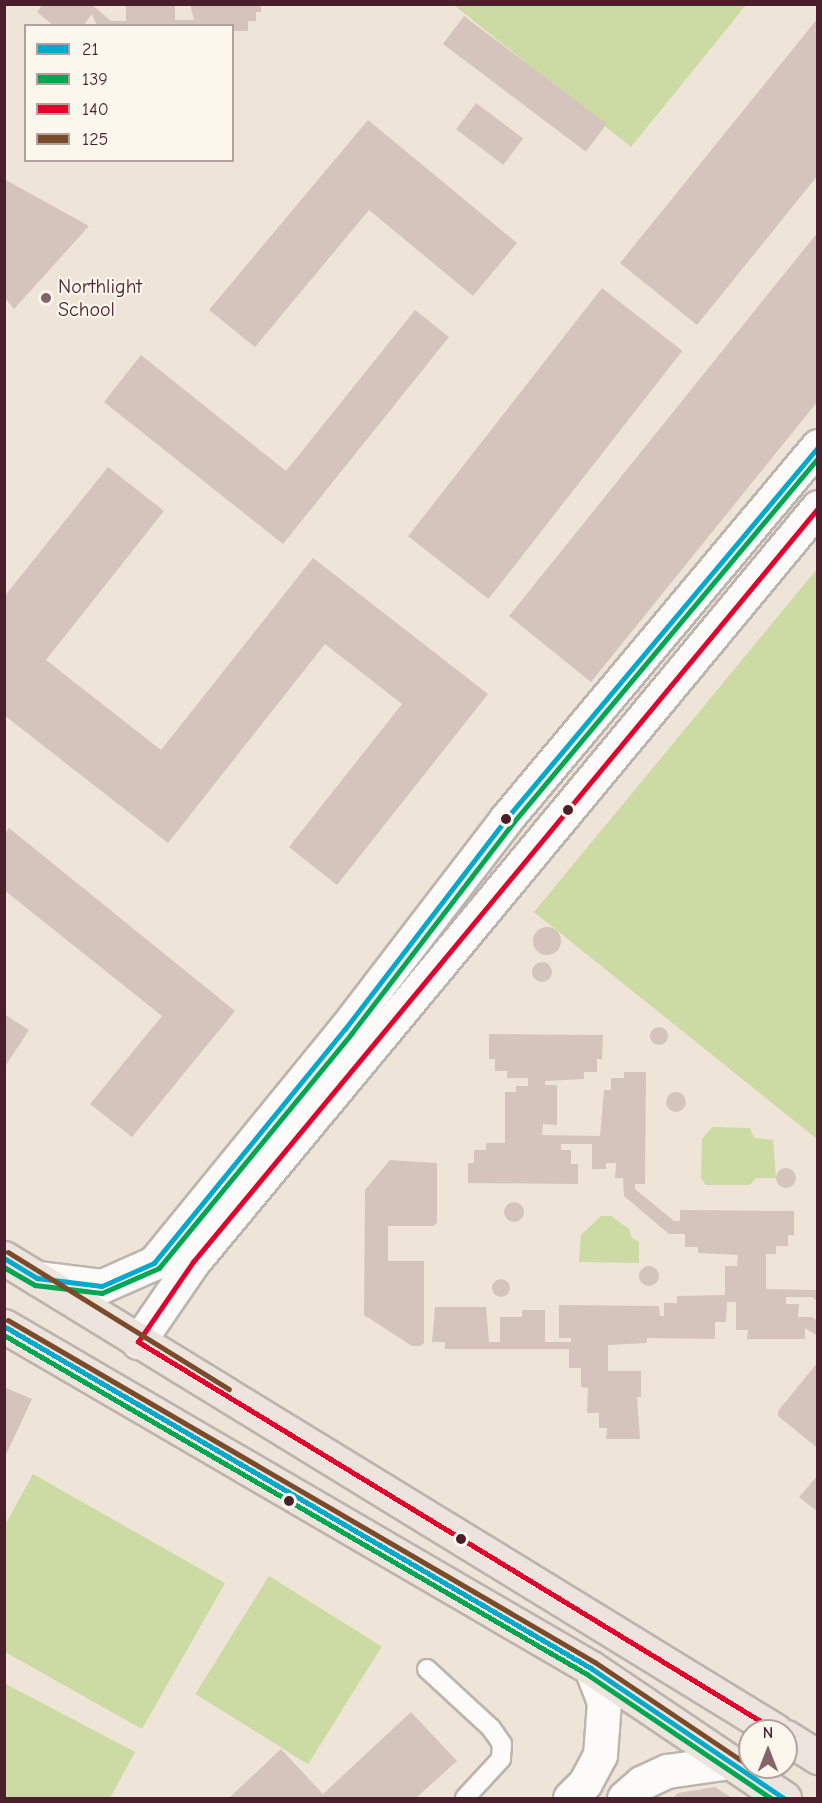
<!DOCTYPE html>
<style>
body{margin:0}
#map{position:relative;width:822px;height:1803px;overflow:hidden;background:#eee5d8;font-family:"Comic Neue",sans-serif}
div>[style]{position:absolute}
.green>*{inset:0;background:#ccdaa4;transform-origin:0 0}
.building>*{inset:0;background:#d5c4bb;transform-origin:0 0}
.round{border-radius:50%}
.roads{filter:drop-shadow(2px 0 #bdb4ad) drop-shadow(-2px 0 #bdb4ad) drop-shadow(0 2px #bdb4ad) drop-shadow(0 -2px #bdb4ad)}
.service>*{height:18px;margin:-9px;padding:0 9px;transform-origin:9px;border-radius:9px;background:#fcfbf9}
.minor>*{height:33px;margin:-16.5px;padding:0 16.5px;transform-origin:16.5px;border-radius:16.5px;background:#fcfbf9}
.tertiary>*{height:33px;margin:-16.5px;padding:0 16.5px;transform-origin:16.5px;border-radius:16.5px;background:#fcfbf9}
.primary>*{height:33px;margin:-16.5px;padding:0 16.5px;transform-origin:16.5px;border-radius:16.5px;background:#ede5dd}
.bus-1>*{height:4.5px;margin:-2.25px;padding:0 2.25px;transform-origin:2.25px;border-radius:2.25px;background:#00a9ce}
.bus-2>*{height:4.5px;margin:-2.25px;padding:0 2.25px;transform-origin:2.25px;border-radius:2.25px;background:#00a651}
.bus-3>*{height:4.5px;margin:-2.25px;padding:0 2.25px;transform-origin:2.25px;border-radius:2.25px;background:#e4002b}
.bus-4>*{height:4.5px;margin:-2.25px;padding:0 2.25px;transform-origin:2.25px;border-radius:2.25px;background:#7a4b2a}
.dots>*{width:16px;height:16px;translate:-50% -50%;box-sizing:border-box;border:3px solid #fbf7ec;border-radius:50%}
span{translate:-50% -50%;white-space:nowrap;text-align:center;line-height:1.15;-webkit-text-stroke:4.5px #fbf7ec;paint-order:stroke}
.poi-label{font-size:20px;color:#4a1f2b}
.left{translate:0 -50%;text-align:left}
.frame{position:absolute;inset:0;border:6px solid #4a1f2b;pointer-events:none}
.legend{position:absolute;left:24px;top:24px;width:210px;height:138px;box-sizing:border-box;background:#fbf7ec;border:2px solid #b4a19f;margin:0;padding:8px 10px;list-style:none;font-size:18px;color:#4a1f2b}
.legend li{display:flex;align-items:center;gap:12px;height:30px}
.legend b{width:30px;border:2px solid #b4a19f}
.north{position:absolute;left:738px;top:1719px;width:60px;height:60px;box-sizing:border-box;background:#fbf7ec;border:2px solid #b4a19f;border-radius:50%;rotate:0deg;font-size:16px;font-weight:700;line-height:24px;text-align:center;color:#4a1f2b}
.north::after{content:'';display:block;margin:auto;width:21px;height:27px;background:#836468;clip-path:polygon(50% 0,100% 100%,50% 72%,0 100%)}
</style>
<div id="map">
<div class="green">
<i style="clip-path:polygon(454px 5px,746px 5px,631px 147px)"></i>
<i style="clip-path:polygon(817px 569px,817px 1139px,534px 912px)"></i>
<i style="clip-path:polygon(712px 1127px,750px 1128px,754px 1138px,773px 1140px,776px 1178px,756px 1178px,750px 1185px,706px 1185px,701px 1178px,702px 1139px)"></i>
<i style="clip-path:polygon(601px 1216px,611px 1216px,629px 1229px,632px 1238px,639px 1242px,639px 1263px,579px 1262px,581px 1235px)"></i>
<i style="clip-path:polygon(33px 1474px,225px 1583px,142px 1729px,5px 1652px,5px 1525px)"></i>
<i style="left:269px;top:1576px;width:133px;height:139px;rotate:32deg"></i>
<i style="clip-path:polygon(4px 1683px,135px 1752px,110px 1798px,5px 1798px)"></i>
</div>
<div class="building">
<i style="clip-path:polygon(43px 4px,91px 4px,111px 21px,126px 21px,126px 4px,175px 4px,175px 20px,194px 20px,190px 4px,261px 4px,261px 12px,256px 12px,256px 21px,248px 21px,248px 31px,232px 31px,232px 26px,97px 26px,92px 14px,83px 26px,54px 26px,37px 12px)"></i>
<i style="left:464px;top:16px;width:179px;height:35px;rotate:37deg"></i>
<i style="clip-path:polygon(818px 18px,818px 175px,697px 325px,620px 263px)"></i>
<i style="left:476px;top:103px;width:59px;height:33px;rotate:37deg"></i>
<i style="clip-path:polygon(368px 120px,517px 243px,473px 296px,369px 210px,255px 347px,209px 310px)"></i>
<i style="clip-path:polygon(4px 179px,89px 226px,14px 309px,4px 297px)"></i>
<i style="clip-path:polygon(818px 232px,818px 401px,591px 682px,509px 616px)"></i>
<i style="left:602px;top:288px;width:102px;height:315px;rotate:38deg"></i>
<i style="clip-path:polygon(415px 310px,449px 337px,283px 544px,104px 402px,141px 355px,286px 471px)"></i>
<i style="clip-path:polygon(108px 467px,164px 511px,46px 660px,161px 750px,313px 558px,488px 694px,337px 885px,289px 847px,402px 704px,325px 644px,168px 843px,4px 715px,4px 597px)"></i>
<i style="clip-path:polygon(9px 828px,235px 1011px,132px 1137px,90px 1104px,162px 1016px,4px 890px,4px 834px)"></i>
<i class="round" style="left:533px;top:927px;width:28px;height:28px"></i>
<i class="round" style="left:532px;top:962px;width:20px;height:20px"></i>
<i style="clip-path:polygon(4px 1014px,29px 1030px,4px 1068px)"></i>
<i class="round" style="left:650px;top:1027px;width:18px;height:18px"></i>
<i style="clip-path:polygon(489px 1034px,603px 1035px,602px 1059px,597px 1059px,597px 1072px,584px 1072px,584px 1079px,545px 1081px,545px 1085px,557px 1085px,557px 1125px,543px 1124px,542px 1135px,600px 1136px,604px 1090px,611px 1090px,611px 1078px,624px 1078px,624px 1072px,646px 1072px,645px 1184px,635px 1184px,635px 1189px,674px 1221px,680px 1221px,680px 1210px,794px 1211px,794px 1235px,788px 1235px,788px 1246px,776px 1246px,776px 1254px,766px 1254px,766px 1289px,818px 1290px,818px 1302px,812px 1297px,786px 1297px,786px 1304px,799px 1304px,798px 1317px,812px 1317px,818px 1321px,818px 1336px,805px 1328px,805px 1339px,747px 1339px,748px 1330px,736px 1330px,736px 1302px,727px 1302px,726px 1322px,715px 1322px,715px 1339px,647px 1338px,647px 1343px,608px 1345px,608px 1371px,641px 1371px,641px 1397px,637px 1397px,640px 1439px,606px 1439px,607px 1428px,599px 1428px,599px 1413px,587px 1413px,588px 1388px,581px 1387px,581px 1368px,569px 1368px,569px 1349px,445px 1349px,445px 1342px,432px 1342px,435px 1307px,486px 1307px,489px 1342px,500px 1342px,500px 1317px,522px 1317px,522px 1310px,545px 1310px,545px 1342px,571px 1342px,571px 1338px,559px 1338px,559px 1305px,659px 1306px,660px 1316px,664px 1316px,664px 1303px,677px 1303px,677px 1296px,725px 1295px,725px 1266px,737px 1266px,738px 1255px,698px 1253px,698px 1247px,685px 1247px,685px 1234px,669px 1234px,624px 1196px,623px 1178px,615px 1178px,616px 1163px,606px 1163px,606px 1169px,592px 1169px,592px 1144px,561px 1144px,561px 1150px,571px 1150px,571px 1164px,578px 1164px,578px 1184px,468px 1183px,468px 1163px,474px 1163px,474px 1150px,486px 1150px,486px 1143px,505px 1143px,505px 1092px,516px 1092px,516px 1086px,528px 1086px,528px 1078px,507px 1078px,507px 1071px,495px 1071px,495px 1059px,489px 1059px)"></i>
<i class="round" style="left:666px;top:1092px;width:20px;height:20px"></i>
<i style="clip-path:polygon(390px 1160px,437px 1163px,437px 1223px,433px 1226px,388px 1226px,388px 1261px,424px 1261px,424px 1343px,420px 1346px,412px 1346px,364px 1315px,365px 1190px)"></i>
<i class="round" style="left:776px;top:1168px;width:20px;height:20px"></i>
<i class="round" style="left:504px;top:1202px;width:20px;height:20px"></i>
<i class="round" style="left:639px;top:1266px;width:20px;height:20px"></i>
<i class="round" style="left:492px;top:1279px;width:18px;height:18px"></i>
<i style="clip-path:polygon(818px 1362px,818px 1446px,815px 1446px,778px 1416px,778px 1411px)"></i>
<i style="clip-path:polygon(4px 1387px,32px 1399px,4px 1459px)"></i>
<i style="clip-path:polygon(818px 1475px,818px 1512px,799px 1497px)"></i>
<i style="clip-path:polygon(411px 1712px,457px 1761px,416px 1798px,229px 1798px,281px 1749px,323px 1794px)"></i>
<i style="clip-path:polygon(715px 1787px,732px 1798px,673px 1798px,678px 1793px)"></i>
</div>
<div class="roads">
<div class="service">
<i style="left:427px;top:1669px;width:87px;rotate:42.7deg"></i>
<i style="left:491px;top:1728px;width:19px;rotate:55deg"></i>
<i style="left:502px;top:1744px;width:15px;rotate:94deg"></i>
<i style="left:501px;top:1759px;width:53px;rotate:132.7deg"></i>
</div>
<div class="minor">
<i style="left:37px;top:1278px;width:65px;rotate:7deg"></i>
<i style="left:102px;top:1286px;width:57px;rotate:-23.9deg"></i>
<i style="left:154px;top:1263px;width:302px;rotate:-50.8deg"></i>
<i style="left:345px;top:1029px;width:265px;rotate:-52.5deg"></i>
<i style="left:506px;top:819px;width:486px;rotate:-50.1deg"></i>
<i style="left:138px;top:1342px;width:97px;rotate:-55.5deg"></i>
<i style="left:193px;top:1262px;width:980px;rotate:-50.38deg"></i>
</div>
<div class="tertiary">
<i style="left:570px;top:1798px;width:21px;rotate:-45deg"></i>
<i style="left:585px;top:1783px;width:32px;rotate:-62deg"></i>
<i style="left:600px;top:1755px;width:53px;rotate:-85.7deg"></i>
<i style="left:604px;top:1702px;width:36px;rotate:-111deg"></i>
<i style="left:624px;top:1798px;width:23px;rotate:-41deg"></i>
<i style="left:641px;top:1783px;width:29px;rotate:-25deg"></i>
<i style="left:667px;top:1771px;width:64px;rotate:-8.1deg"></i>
</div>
<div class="primary">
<i style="left:4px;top:1258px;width:905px;rotate:31.5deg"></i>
<i style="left:4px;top:1326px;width:679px;rotate:30.23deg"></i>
<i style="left:591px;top:1668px;width:233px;rotate:34deg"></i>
<i style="left:786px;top:1737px;width:38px;rotate:32deg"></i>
</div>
</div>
<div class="bus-1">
<i style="left:4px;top:1258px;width:39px;rotate:31deg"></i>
<i style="left:37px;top:1278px;width:65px;rotate:7deg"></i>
<i style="left:102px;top:1286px;width:57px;rotate:-23.9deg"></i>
<i style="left:154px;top:1263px;width:302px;rotate:-50.8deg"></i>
<i style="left:345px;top:1029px;width:265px;rotate:-52.5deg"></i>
<i style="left:506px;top:819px;width:486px;rotate:-50deg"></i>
<i style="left:4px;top:1326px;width:679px;rotate:30.23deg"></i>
<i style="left:591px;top:1668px;width:233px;rotate:34deg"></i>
</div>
<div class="bus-2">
<i style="left:4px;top:1267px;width:36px;rotate:30deg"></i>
<i style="left:35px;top:1285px;width:67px;rotate:6.8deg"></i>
<i style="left:102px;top:1293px;width:62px;rotate:-23.7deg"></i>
<i style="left:159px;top:1268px;width:303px;rotate:-50.6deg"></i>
<i style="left:351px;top:1034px;width:265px;rotate:-52.5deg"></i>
<i style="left:512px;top:824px;width:477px;rotate:-50.1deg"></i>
<i style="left:4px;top:1335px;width:674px;rotate:30.18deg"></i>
<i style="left:587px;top:1674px;width:222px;rotate:34deg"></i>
</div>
<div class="bus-3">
<i style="left:776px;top:1731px;width:747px;rotate:-148.63deg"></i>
<i style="left:138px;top:1342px;width:97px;rotate:-55.5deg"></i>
<i style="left:193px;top:1262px;width:979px;rotate:-50.34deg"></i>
</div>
<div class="bus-4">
<i style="left:8px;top:1252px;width:260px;rotate:31.8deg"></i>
<i style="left:8px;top:1320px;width:679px;rotate:30.23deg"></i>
<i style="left:595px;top:1662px;width:187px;rotate:33.9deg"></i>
</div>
<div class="dots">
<i style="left:46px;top:298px;background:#836468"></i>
<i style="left:568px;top:810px;background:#4a1f2b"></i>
<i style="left:506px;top:819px;background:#4a1f2b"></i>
<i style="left:289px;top:1501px;background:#4a1f2b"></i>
<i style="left:461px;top:1539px;background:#4a1f2b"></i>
</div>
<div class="poi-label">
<span class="left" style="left:58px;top:298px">Northlight<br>School</span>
</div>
<div class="frame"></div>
<ul class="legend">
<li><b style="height:8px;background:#00a9ce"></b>21</li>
<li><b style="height:8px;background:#00a651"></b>139</li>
<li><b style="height:8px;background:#e4002b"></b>140</li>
<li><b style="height:8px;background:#7a4b2a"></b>125</li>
</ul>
<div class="north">N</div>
</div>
